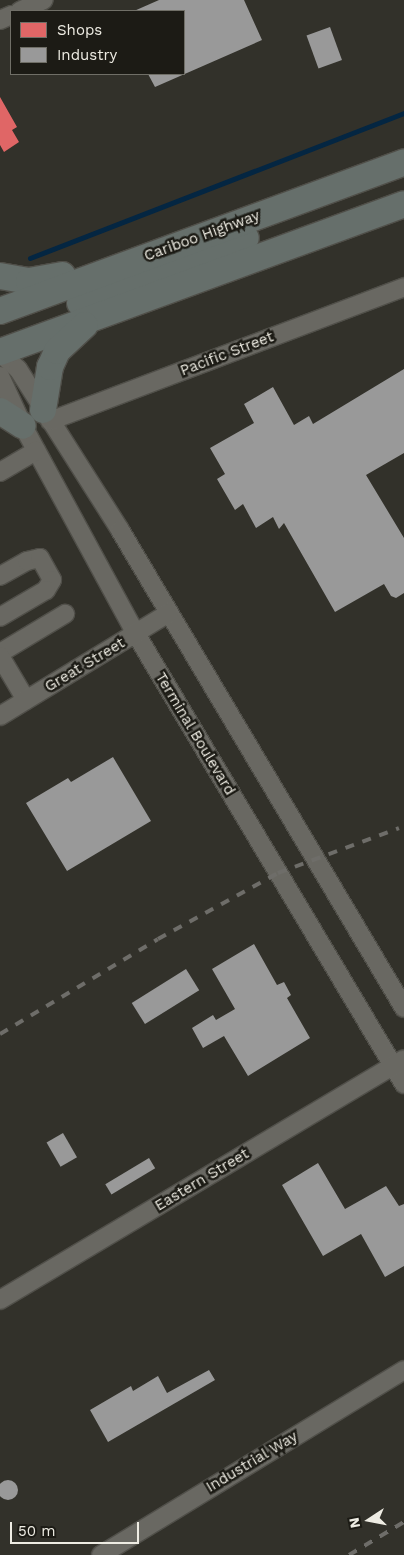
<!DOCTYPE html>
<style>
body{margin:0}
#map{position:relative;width:404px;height:1555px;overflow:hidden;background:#32312a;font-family:"Work Sans",sans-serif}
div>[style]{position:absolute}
.shops>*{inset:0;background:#e06666}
.industry>*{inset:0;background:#999;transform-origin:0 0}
.round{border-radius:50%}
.stream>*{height:5px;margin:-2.5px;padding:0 2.5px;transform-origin:2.5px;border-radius:2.5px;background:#042642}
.roads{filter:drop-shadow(1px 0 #504f49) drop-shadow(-1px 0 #504f49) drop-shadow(0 1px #504f49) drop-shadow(0 -1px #504f49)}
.minor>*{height:18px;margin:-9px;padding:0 9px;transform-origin:9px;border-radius:9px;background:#696862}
.highway>*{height:26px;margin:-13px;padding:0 13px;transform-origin:13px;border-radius:13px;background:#666f6b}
.rail>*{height:4px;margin-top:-2px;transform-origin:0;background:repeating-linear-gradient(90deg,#6e6d69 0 9px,transparent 0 18px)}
span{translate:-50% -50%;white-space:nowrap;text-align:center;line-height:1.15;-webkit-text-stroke:5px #1c1b15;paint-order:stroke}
.street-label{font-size:15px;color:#eeece3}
.legend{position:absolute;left:10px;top:10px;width:175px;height:65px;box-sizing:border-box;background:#1c1b15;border:1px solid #706f67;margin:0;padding:6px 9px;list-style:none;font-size:15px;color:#eeece3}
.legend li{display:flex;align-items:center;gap:10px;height:25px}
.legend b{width:25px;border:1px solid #706f67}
.north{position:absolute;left:344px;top:1495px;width:50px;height:50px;-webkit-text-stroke:4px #1c1b15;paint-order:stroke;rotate:259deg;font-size:14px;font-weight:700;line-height:20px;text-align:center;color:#eeece3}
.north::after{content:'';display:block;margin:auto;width:18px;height:22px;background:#eeece3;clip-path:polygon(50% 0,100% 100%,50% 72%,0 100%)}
.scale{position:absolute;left:10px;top:1522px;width:129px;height:22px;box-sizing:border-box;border:2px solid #eeece3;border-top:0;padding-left:6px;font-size:15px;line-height:18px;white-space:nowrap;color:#eeece3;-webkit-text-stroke:4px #1c1b15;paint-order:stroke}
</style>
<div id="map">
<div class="shops">
<i style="clip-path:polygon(0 97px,17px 127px,12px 130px,19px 142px,4px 152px,0 145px)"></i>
</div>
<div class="industry">
<i style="clip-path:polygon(159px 0,244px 0,262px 40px,155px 87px,148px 74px,184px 74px,184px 11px,134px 11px)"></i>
<i style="left:330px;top:27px;width:35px;height:25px;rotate:70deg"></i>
<i style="clip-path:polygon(404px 369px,404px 453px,366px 475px,404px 538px,404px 593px,396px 598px,391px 596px,384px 584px,335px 612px,284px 523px,279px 529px,273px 517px,256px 528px,243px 504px,235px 510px,217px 479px,225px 474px,210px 448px,254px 423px,244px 404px,273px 387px,294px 425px,309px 416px,313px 424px)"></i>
<i style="clip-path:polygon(113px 757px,151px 821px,67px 871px,26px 803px,68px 778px,71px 782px)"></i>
<i style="clip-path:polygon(254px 944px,277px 985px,284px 982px,291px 995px,287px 998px,310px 1038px,248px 1076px,224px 1036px,203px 1048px,192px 1028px,213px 1015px,216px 1020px,235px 1009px,212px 969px)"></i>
<i style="left:186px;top:969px;width:25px;height:64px;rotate:58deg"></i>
<i style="left:63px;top:1133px;width:28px;height:19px;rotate:60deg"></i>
<i style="left:149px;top:1158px;width:12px;height:51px;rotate:59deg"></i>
<i style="clip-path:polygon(318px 1163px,345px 1209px,386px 1186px,399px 1206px,404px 1204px,404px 1266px,385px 1277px,361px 1234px,323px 1256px,282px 1185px)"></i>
<i style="clip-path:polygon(209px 1370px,215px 1380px,108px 1442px,90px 1410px,131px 1386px,133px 1391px,158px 1376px,167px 1393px)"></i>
<i class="round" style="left:-2px;top:1480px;width:20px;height:20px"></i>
</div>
<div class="stream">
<i style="left:30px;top:258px;width:401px;rotate:-21.2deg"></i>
</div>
<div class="roads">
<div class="minor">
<i style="left:20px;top:11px;width:26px;rotate:-25deg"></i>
<i style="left:0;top:20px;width:12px;rotate:-24deg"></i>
<i style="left:0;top:353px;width:24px;rotate:42deg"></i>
<i style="left:18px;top:369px;width:191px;rotate:57.6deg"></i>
<i style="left:120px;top:530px;width:556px;rotate:59.28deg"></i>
<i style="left:0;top:376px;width:55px;rotate:65.3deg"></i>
<i style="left:23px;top:426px;width:237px;rotate:61.5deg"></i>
<i style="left:136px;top:634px;width:524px;rotate:59.22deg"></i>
<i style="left:50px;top:421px;width:379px;rotate:-20.7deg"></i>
<i style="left:0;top:472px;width:42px;rotate:-30.3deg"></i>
<i style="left:0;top:576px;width:31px;rotate:-29deg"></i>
<i style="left:27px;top:561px;width:13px;rotate:-13deg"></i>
<i style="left:40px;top:558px;width:25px;rotate:61deg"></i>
<i style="left:52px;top:580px;width:12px;rotate:121deg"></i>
<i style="left:46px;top:590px;width:53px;rotate:149.6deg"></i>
<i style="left:0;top:653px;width:76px;rotate:-31deg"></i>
<i style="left:0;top:656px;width:51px;rotate:59.4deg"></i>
<i style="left:0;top:716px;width:198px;rotate:-31.4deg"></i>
<i style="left:0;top:1300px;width:470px;rotate:-30.8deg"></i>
<i style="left:101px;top:1555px;width:355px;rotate:-31.4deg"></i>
</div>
<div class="highway">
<i style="left:0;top:276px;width:29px;rotate:10deg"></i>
<i style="left:29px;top:281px;width:34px;rotate:-10deg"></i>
<i style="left:80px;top:303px;width:178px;rotate:-21.4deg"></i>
<i style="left:0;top:311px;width:431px;rotate:-20.2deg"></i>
<i style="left:0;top:352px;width:430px;rotate:-20.1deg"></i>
<i style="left:43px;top:410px;width:44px;rotate:-80.8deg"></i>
<i style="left:50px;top:367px;width:17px;rotate:-66deg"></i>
<i style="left:57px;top:351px;width:38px;rotate:-43deg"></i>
<i style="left:0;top:411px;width:27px;rotate:33deg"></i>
</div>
</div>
<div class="rail">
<i style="left:0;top:1034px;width:184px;rotate:-31deg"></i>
<i style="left:158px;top:939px;width:137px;rotate:-28.8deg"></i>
<i style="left:278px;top:873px;width:129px;rotate:-20.4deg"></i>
<i style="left:349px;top:1555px;width:64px;rotate:-31deg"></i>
</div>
<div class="street-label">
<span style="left:202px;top:236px;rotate:-20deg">Cariboo Highway</span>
<span style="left:227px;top:354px;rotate:-21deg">Pacific Street</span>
<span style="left:85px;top:665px;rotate:-31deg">Great Street</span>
<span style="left:195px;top:734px;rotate:59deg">Terminal Boulevard</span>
<span style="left:202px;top:1180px;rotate:-31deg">Eastern Street</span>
<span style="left:252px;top:1462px;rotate:-31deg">Industrial Way</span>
</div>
<ul class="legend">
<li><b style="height:14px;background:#e06666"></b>Shops</li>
<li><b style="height:14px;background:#999"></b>Industry</li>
</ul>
<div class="north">N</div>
<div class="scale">50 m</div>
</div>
